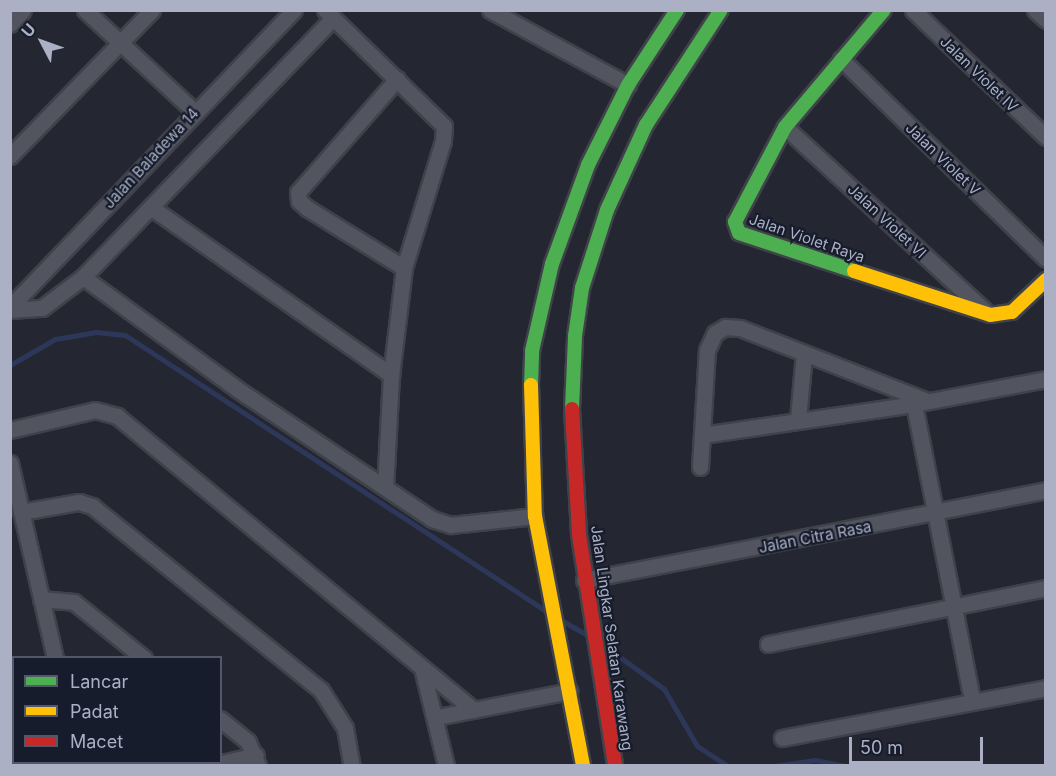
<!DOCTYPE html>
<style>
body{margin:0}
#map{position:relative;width:1056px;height:776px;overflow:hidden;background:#242731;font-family:Inter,sans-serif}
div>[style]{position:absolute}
.stream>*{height:5px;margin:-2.5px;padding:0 2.5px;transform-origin:2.5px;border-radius:2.5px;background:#2d3759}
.roads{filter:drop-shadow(2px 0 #40424a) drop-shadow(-2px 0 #40424a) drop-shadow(0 2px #40424a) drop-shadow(0 -2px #40424a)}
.street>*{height:15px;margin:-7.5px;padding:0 7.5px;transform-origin:7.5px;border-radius:7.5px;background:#525560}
.fast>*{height:14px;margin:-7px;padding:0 7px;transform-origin:7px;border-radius:7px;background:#4caf50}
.slow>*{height:14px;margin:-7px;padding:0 7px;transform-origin:7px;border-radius:7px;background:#ffc107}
.jam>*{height:14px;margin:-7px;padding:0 7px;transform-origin:7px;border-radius:7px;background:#c62828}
span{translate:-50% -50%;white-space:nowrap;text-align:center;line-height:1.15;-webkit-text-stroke:4.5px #171c2c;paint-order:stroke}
.street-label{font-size:15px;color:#abb0c5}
.frame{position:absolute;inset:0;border:12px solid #abb0c5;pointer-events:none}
.legend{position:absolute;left:12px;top:656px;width:210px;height:108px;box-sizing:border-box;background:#171c2c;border:2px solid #525769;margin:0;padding:8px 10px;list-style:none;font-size:18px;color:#abb0c5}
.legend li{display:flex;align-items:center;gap:12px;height:30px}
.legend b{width:30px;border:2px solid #525769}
.north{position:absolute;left:12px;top:12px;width:60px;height:60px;-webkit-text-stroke:4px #171c2c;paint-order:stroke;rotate:311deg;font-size:16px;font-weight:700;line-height:24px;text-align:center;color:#abb0c5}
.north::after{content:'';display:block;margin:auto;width:21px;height:27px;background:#abb0c5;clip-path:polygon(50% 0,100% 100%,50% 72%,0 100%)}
.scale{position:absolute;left:849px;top:737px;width:134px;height:27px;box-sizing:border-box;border:3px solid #abb0c5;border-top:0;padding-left:8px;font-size:18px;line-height:21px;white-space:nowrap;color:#abb0c5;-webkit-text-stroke:4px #171c2c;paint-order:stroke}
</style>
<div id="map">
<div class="stream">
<i style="left:10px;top:365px;width:52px;rotate:-30deg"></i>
<i style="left:55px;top:339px;width:42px;rotate:-9.7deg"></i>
<i style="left:96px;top:332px;width:29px;rotate:6deg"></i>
<i style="left:125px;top:335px;width:503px;rotate:33.25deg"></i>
<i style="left:561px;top:620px;width:30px;rotate:30deg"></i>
<i style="left:603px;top:645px;width:75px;rotate:35.8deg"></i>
<i style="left:664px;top:689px;width:66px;rotate:59.9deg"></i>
<i style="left:697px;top:746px;width:37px;rotate:33deg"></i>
<i style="left:774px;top:766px;width:41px;rotate:-8.3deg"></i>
<i style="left:815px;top:760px;width:31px;rotate:11deg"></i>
</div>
<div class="roads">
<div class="street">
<i style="left:85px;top:10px;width:150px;rotate:42.8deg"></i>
<i style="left:325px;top:10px;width:166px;rotate:44.3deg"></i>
<i style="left:444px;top:126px;width:15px;rotate:94deg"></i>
<i style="left:443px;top:141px;width:133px;rotate:107.1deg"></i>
<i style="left:404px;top:268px;width:108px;rotate:96.9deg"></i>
<i style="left:391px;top:375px;width:113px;rotate:93deg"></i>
<i style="left:490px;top:10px;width:157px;rotate:28.5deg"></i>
<i style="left:913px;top:10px;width:184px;rotate:43.7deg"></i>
<i style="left:1035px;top:10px;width:15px;rotate:42deg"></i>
<i style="left:10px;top:24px;width:19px;rotate:-47deg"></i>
<i style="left:841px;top:59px;width:286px;rotate:44.3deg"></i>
<i style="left:397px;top:79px;width:150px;rotate:131.2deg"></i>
<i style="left:298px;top:192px;width:9px;rotate:84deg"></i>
<i style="left:299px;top:201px;width:11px;rotate:41deg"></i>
<i style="left:307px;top:208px;width:114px;rotate:31.7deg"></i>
<i style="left:785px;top:127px;width:272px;rotate:42.6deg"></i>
<i style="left:10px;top:156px;width:204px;rotate:-45.8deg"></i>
<i style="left:152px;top:208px;width:292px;rotate:34.9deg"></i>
<i style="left:83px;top:277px;width:190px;rotate:36deg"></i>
<i style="left:237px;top:389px;width:234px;rotate:33.7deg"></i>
<i style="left:432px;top:519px;width:20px;rotate:18deg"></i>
<i style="left:451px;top:525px;width:84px;rotate:-6.1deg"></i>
<i style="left:10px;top:307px;width:411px;rotate:-46.3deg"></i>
<i style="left:10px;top:310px;width:32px;rotate:-4deg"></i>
<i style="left:42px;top:308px;width:51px;rotate:-37.1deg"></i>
<i style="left:83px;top:277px;width:360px;rotate:-46deg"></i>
<i style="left:914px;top:404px;width:302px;rotate:78.9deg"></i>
<i style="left:798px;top:420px;width:67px;rotate:-84.9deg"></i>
<i style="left:10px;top:430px;width:87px;rotate:-13.2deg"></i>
<i style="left:95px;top:410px;width:23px;rotate:15deg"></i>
<i style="left:117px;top:416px;width:462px;rotate:39.5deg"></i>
<i style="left:702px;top:435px;width:214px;rotate:-8.3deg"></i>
<i style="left:914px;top:404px;width:134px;rotate:-10.7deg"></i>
<i style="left:10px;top:463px;width:200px;rotate:77deg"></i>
<i style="left:700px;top:467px;width:117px;rotate:-86.6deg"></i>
<i style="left:707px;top:350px;width:19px;rotate:-65deg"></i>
<i style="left:715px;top:333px;width:12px;rotate:-31deg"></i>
<i style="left:725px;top:327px;width:15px;rotate:4deg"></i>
<i style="left:740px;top:328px;width:201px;rotate:21.3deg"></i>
<i style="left:21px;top:512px;width:59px;rotate:-9.8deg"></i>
<i style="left:79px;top:502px;width:14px;rotate:17deg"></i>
<i style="left:92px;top:506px;width:294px;rotate:38.8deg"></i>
<i style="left:321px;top:690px;width:45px;rotate:57.7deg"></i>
<i style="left:345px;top:728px;width:39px;rotate:80deg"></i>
<i style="left:584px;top:580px;width:471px;rotate:-11deg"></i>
<i style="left:41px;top:599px;width:33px;rotate:5deg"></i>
<i style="left:74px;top:602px;width:90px;rotate:38.7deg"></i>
<i style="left:768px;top:644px;width:284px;rotate:-11.4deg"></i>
<i style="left:422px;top:668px;width:101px;rotate:76.2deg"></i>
<i style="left:437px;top:717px;width:135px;rotate:-11.1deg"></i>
<i style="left:220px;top:719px;width:36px;rotate:39deg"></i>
<i style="left:248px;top:742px;width:26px;rotate:67deg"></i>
<i style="left:782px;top:738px;width:269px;rotate:-10.7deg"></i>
<i style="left:79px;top:762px;width:4px;rotate:90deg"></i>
<i style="left:209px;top:766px;width:48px;rotate:-13.2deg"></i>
</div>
<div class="fast">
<i style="left:854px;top:271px;width:121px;rotate:-161.7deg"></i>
<i style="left:739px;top:233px;width:12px;rotate:-110deg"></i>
<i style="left:735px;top:222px;width:107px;rotate:-62.2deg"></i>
<i style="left:785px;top:127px;width:153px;rotate:-49.8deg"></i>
<i style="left:531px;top:385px;width:34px;rotate:-88deg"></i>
<i style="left:532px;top:351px;width:89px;rotate:-77.1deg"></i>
<i style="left:552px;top:264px;width:105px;rotate:-70deg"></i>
<i style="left:588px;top:165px;width:89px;rotate:-63.4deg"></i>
<i style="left:628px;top:85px;width:90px;rotate:-56.8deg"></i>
<i style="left:572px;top:409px;width:73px;rotate:-87.6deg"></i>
<i style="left:575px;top:336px;width:49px;rotate:-81.7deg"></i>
<i style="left:582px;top:288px;width:82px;rotate:-72.2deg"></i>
<i style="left:607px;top:210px;width:94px;rotate:-65.4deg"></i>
<i style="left:646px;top:125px;width:137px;rotate:-56.9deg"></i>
</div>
<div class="slow">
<i style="left:854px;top:271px;width:143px;rotate:17.9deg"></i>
<i style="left:990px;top:315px;width:22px;rotate:-8deg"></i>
<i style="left:1012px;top:312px;width:47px;rotate:-43.3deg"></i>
<i style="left:531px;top:385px;width:131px;rotate:88.3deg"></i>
<i style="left:535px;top:516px;width:255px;rotate:79.1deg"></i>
</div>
<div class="jam">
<i style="left:572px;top:409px;width:126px;rotate:86.8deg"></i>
<i style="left:579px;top:535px;width:234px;rotate:81.1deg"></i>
</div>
</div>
<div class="street-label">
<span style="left:979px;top:74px;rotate:44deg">Jalan Violet IV</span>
<span style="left:151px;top:158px;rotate:-47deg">Jalan Baladewa 14</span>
<span style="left:943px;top:159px;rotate:44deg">Jalan Violet V</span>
<span style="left:887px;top:221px;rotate:43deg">Jalan Violet VI</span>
<span style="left:807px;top:238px;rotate:19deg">Jalan Violet Raya</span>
<span style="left:815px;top:537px;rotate:-11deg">Jalan Citra Rasa</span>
<span style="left:612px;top:638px;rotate:82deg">Jalan Lingkar Selatan Karawang</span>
</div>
<div class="frame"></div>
<ul class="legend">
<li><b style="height:8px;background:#4caf50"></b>Lancar</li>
<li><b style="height:8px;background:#ffc107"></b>Padat</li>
<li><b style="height:8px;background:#c62828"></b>Macet</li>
</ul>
<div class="north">U</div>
<div class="scale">50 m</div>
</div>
